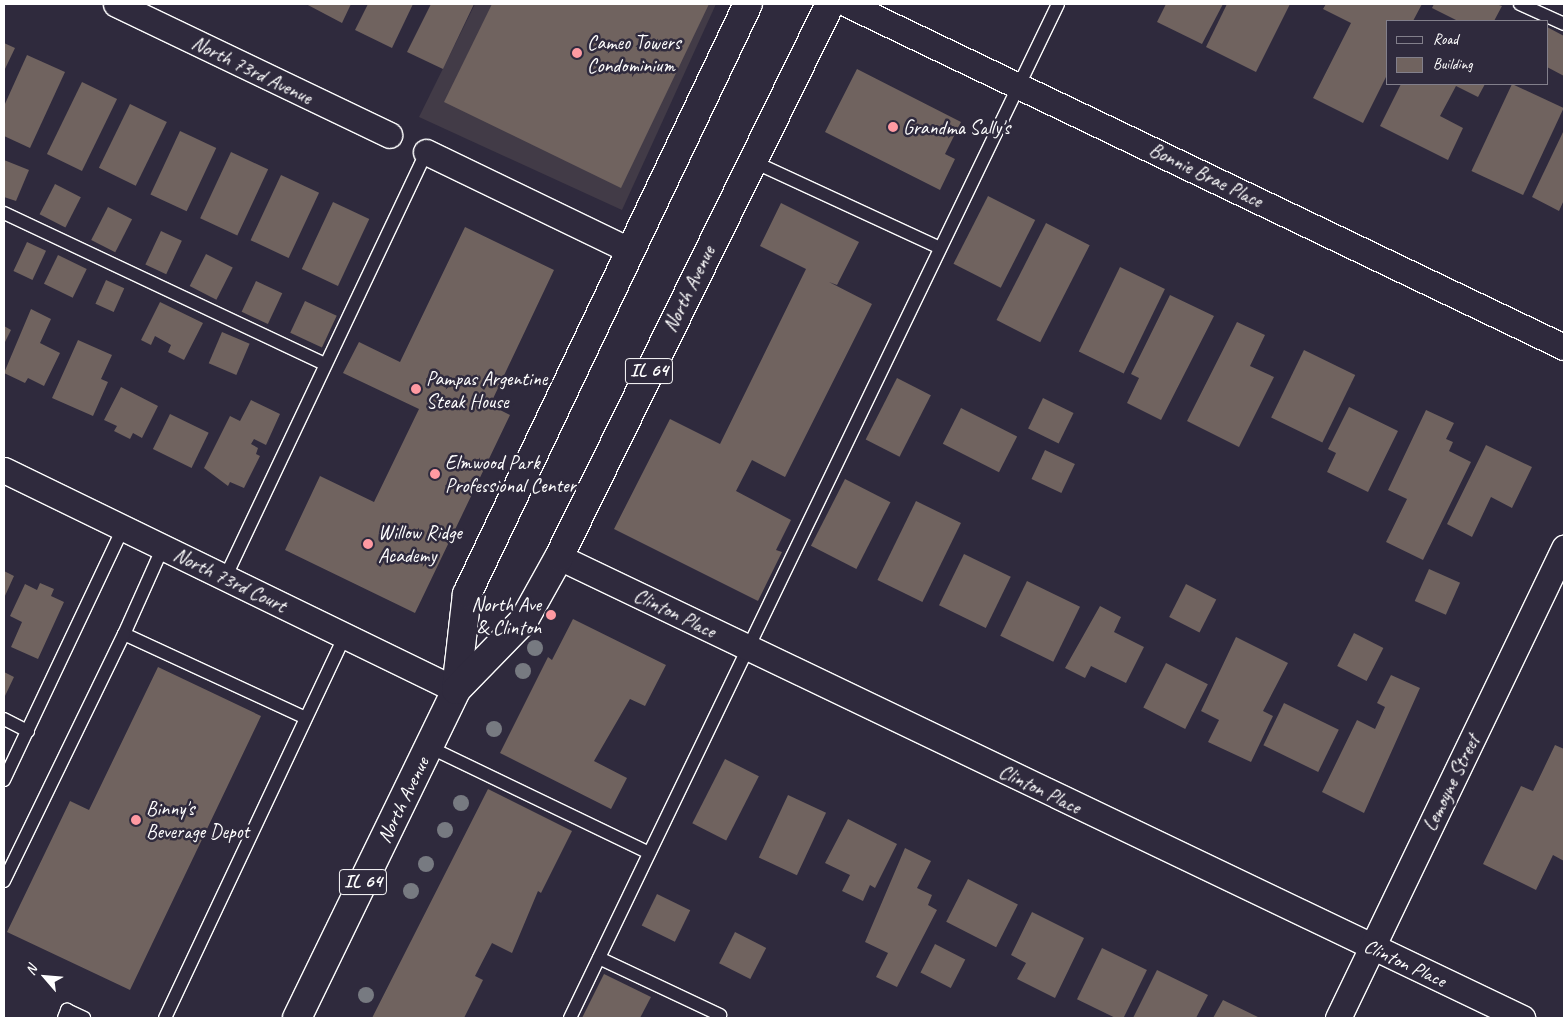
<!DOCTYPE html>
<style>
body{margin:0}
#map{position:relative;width:1568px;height:1022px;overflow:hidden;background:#2f2a3d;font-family:Caveat,sans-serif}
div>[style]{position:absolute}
.built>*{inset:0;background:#423b47}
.building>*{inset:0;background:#70635f;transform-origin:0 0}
.roads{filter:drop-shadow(1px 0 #fff) drop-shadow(-1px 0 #fff) drop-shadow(0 1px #fff) drop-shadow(0 -1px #fff)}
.service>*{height:12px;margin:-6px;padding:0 6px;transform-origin:6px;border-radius:6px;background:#2f2a3d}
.minor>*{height:25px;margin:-12.5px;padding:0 12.5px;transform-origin:12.5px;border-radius:12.5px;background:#2f2a3d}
.primary>*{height:28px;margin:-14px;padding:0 14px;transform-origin:14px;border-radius:14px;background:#2f2a3d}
.trees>*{width:16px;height:16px;margin:-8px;border-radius:50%;background:#777a81}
.dots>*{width:14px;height:14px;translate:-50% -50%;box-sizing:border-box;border:2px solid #2f2a3d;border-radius:50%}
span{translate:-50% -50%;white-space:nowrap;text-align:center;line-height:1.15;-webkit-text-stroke:5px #2f2a3d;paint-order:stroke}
.shield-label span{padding:1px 4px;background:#2f2a3d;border:1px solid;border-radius:4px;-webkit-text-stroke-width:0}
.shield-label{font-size:19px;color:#fff;font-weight:700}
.poi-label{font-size:20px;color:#fff}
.left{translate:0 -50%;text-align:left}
.right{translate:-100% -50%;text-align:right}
.street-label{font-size:20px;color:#fff}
.frame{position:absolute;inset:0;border:5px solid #fff;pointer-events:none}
.legend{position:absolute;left:1386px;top:20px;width:162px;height:65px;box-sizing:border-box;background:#2f2a3d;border:1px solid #827f8b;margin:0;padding:6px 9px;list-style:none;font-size:15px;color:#fff}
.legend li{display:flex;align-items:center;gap:10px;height:25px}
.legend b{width:25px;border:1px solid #827f8b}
.north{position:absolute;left:20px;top:952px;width:50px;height:50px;-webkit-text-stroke:4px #2f2a3d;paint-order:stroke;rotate:297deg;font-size:14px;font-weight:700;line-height:20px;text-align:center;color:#fff}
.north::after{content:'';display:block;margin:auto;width:18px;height:22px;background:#fff;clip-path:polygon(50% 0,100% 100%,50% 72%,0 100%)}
</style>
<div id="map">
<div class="built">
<i style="clip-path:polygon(475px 4px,716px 4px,622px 210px,419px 117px)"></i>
</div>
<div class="building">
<i style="clip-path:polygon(306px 4px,351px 4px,342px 23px)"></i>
<i style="clip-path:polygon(368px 4px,413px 4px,392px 48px,355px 30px)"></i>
<i style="clip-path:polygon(431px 4px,474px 4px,443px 69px,407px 52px)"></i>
<i style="clip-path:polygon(492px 4px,709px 4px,621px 188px,444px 102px)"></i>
<i style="clip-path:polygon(1166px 4px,1223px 4px,1202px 44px,1157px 22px)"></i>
<i style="clip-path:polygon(1227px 4px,1290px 4px,1256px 72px,1206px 47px)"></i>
<i style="clip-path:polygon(1326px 4px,1422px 4px,1413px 21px,1387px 21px,1387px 75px,1363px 123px,1313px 98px,1351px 23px,1323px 9px)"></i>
<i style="clip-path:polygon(1434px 4px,1496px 4px,1502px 6px,1494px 21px,1458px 21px,1432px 8px)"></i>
<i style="clip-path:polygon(1547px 27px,1564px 36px,1564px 76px,1547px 67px)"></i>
<i style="clip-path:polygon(4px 43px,15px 48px,4px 71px)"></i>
<i style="clip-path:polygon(27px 55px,65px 72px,30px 148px,4px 136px,4px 106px)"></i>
<i style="clip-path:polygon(857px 69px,961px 122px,945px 154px,955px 159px,940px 190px,825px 132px)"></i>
<i style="left:82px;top:82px;width:39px;height:80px;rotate:26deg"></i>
<i style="clip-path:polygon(1401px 84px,1485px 84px,1478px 97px,1456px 86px,1440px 116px,1463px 128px,1448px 160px,1380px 126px)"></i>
<i style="left:1512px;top:84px;width:57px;height:96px;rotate:25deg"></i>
<i style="left:130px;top:104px;width:41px;height:71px;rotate:26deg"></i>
<i style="clip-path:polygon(1564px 130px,1564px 200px,1559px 211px,1532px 197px)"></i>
<i style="left:180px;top:131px;width:40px;height:70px;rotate:25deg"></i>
<i style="left:231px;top:152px;width:41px;height:73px;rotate:25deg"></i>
<i style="clip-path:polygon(4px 160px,29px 170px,16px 201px,4px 197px)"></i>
<i style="left:281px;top:175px;width:42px;height:72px;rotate:25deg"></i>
<i style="left:55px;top:184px;width:29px;height:34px;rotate:27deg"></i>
<i style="left:988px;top:196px;width:53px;height:76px;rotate:27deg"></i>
<i style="left:333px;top:202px;width:40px;height:74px;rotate:25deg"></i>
<i style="clip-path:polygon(781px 203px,859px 242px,837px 285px,829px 282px,872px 304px,785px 477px,752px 460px,736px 491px,791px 520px,776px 550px,782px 552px,758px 601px,614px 529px,670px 419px,720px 444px,806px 269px,760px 246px)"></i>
<i style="left:108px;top:207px;width:27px;height:37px;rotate:27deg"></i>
<i style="left:1046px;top:223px;width:49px;height:109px;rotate:27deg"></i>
<i style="clip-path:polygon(465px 227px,554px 270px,490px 405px,510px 415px,415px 613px,285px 550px,320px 476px,374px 502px,419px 409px,343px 373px,359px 342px,400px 362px)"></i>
<i style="left:161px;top:231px;width:23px;height:37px;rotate:25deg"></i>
<i style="left:27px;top:242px;width:21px;height:32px;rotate:25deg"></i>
<i style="left:206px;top:254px;width:30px;height:36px;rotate:27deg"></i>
<i style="left:58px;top:255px;width:32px;height:32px;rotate:26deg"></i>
<i style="left:1120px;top:267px;width:50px;height:94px;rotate:26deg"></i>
<i style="left:106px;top:280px;width:20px;height:26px;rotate:24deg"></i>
<i style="left:256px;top:281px;width:29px;height:34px;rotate:25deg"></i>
<i style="clip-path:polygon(1170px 295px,1214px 316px,1161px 420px,1127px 403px,1139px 378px,1131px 374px)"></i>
<i style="left:305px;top:301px;width:35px;height:35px;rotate:25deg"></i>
<i style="clip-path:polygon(160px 302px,203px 323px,184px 360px,168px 352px,171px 345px,155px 336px,151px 345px,141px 340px)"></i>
<i style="clip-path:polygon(31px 309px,51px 319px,40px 343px,60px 353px,44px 386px,28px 378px,25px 383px,4px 373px)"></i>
<i style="clip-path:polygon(1237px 322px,1265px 335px,1250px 366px,1274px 377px,1239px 447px,1187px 421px)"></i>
<i style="clip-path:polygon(4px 326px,11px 330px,4px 344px)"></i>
<i style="left:222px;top:332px;width:30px;height:34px;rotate:23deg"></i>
<i style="clip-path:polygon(78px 340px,112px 355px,101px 379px,108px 382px,93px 416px,52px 398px)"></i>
<i style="left:1304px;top:350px;width:57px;height:75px;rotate:26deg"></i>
<i style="left:897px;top:378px;width:38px;height:69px;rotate:27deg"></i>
<i style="clip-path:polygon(121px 387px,158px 406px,142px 438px,133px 433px,130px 439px,114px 431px,117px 426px,104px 420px)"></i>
<i style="left:1043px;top:398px;width:34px;height:34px;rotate:26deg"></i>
<i style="clip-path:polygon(251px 400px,280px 414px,266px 445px,254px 439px,251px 444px,258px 448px,256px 454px,260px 456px,244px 488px,230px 482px,228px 486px,204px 468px,230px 416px,240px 421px)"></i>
<i style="clip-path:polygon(1349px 407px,1398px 431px,1368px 492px,1327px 472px,1336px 453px,1328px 449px)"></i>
<i style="left:961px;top:408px;width:63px;height:40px;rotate:27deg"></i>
<i style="clip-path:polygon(1426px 410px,1454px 423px,1446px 439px,1453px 442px,1449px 451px,1471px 462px,1423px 560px,1386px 542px,1407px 499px,1388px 490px)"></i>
<i style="left:170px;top:414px;width:43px;height:39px;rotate:26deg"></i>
<i style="clip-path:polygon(1486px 445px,1532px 467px,1512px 508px,1491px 497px,1472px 537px,1447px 524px)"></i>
<i style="left:1045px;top:450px;width:33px;height:32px;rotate:25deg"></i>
<i style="left:845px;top:479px;width:51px;height:75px;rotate:27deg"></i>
<i style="left:916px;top:501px;width:50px;height:88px;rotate:26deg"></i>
<i style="left:964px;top:554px;width:52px;height:57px;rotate:26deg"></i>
<i style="left:1429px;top:569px;width:34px;height:35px;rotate:24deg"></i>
<i style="clip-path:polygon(4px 571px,14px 576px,4px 598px)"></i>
<i style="left:1027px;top:581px;width:59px;height:61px;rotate:26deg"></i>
<i style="clip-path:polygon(40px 583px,54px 589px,51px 596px,64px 602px,38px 659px,11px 647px,22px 622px,10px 616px,25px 584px,37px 590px)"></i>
<i style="left:1186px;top:584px;width:34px;height:37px;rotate:27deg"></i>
<i style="clip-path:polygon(1100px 606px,1121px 617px,1114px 632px,1144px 647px,1126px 683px,1091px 666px,1085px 678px,1065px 668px)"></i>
<i style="clip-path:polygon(573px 619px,666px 665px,645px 706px,630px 699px,594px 761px,627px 778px,611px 809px,500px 753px,548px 657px,552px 660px)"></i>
<i style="left:1354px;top:633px;width:33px;height:37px;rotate:27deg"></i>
<i style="clip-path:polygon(1236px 637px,1288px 663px,1263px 711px,1273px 716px,1251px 762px,1208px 742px,1219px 720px,1201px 711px)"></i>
<i style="left:1166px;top:663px;width:47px;height:50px;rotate:27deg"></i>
<i style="clip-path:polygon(158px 667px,261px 716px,130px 990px,7px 932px,70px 801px,89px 810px)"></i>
<i style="clip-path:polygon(4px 672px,14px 677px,4px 698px)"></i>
<i style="clip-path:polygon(1391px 675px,1420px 688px,1364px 813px,1322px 792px,1357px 720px,1375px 729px,1385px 707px,1377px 703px)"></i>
<i style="left:1284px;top:703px;width:61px;height:47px;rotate:26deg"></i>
<i style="clip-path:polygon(1555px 745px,1564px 749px,1564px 861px,1553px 855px,1536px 890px,1483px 864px,1521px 786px,1533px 791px)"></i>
<i style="left:725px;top:759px;width:38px;height:72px;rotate:27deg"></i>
<i style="clip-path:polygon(488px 789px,572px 831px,541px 893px,538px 891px,512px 953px,492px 943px,475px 976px,483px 980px,464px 1018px,372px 1018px)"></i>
<i style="left:788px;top:795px;width:42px;height:69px;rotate:25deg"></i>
<i style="clip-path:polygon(848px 819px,897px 844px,875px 888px,870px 885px,863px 901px,842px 891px,850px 875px,825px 863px)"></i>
<i style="clip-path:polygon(905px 848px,931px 861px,917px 888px,932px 895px,928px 905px,937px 910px,897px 987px,876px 977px,888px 953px,865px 942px)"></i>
<i style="left:968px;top:879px;width:56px;height:48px;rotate:27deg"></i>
<i style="left:657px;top:894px;width:37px;height:35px;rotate:26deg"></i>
<i style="clip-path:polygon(1032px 912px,1084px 938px,1055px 998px,1017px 979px,1026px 963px,1011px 955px)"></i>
<i style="left:735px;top:932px;width:35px;height:35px;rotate:27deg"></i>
<i style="left:935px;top:944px;width:34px;height:32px;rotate:27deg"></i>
<i style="left:1102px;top:948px;width:50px;height:57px;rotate:26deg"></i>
<i style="clip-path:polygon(1157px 970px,1208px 995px,1196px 1018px,1133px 1018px)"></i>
<i style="clip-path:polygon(604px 974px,651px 997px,640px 1018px,582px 1018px)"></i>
<i style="clip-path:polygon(1223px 1000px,1260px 1018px,1213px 1018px)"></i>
</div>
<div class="roads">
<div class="service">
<i style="left:1520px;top:4px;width:48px;rotate:24.4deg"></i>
<i style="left:752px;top:161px;width:207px;rotate:24.8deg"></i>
<i style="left:4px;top:213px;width:355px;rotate:25.2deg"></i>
<i style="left:163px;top:547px;width:95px;rotate:114.1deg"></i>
<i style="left:124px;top:634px;width:200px;rotate:24.8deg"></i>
<i style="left:225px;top:578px;width:471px;rotate:-64.7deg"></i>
<i style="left:4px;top:719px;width:27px;rotate:27deg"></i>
<i style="left:429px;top:747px;width:244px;rotate:25.7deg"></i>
<i style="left:4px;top:780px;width:279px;rotate:-64.7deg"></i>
<i style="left:4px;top:881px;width:275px;rotate:-64.1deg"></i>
<i style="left:599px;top:958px;width:134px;rotate:25.2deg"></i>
<i style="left:64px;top:1018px;width:9px;rotate:-69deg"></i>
<i style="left:67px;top:1010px;width:19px;rotate:25deg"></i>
<i style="left:165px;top:1018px;width:422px;rotate:-64.8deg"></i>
<i style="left:570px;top:1018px;width:1125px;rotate:-64.3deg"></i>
</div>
<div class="minor">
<i style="left:116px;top:4px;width:303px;rotate:25.6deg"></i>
<i style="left:847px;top:4px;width:795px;rotate:25.57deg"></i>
<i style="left:426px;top:152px;width:225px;rotate:25.8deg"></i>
<i style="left:4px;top:470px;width:503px;rotate:25.95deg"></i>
<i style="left:559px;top:557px;width:1068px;rotate:25.58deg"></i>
<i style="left:1338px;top:1018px;width:522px;rotate:-64.32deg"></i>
</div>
<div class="primary">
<i style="left:456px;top:690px;width:97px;rotate:-83.5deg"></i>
<i style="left:467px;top:594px;width:653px;rotate:-64.53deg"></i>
<i style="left:297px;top:1018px;width:365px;rotate:-64.1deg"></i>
<i style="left:456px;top:690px;width:98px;rotate:-45.8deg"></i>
<i style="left:524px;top:620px;width:72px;rotate:-60.9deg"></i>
<i style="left:559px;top:557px;width:616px;rotate:-63.89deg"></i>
</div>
</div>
<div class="trees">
<i style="left:535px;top:648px"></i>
<i style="left:523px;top:671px"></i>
<i style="left:494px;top:729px"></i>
<i style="left:461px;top:803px"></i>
<i style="left:445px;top:830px"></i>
<i style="left:426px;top:864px"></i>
<i style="left:411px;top:891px"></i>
<i style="left:366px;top:995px"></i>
</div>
<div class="dots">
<i style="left:577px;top:53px;background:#ff9aa2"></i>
<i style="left:893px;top:127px;background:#ff9aa2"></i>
<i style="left:416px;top:389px;background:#ff9aa2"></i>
<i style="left:435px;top:474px;background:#ff9aa2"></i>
<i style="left:368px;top:544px;background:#ff9aa2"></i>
<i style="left:551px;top:615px;background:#ff9aa2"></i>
<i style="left:136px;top:820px;background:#ff9aa2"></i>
</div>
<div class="shield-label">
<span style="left:649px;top:371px">IL 64</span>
<span style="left:363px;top:882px">IL 64</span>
</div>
<div class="poi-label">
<span class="left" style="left:587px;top:54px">Cameo Towers<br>Condominium</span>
<span class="left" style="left:903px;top:127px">Grandma Sally's</span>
<span class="left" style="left:426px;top:390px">Pampas Argentine<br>Steak House</span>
<span class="left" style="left:445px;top:474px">Elmwood Park<br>Professional Center</span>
<span class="left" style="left:378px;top:544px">Willow Ridge<br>Academy</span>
<span class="right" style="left:541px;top:616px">North Ave<br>&amp; Clinton</span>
<span class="left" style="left:146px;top:820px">Binny's<br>Beverage Depot</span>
</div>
<div class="street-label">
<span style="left:252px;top:70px;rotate:26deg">North 73rd Avenue</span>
<span style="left:1206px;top:175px;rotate:26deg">Bonnie Brae Place</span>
<span style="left:689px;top:289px;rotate:-64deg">North Avenue</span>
<span style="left:230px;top:580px;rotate:26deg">North 73rd Court</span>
<span style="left:675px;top:613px;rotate:26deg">Clinton Place</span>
<span style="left:1451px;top:783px;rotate:-64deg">Lemoyne Street</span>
<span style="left:1040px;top:789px;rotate:26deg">Clinton Place</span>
<span style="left:403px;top:800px;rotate:-64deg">North Avenue</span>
<span style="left:1405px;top:963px;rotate:25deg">Clinton Place</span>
</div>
<div class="frame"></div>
<ul class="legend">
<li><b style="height:6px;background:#2f2a3d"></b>Road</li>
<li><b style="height:14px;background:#70635f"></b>Building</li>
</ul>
<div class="north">N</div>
</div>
